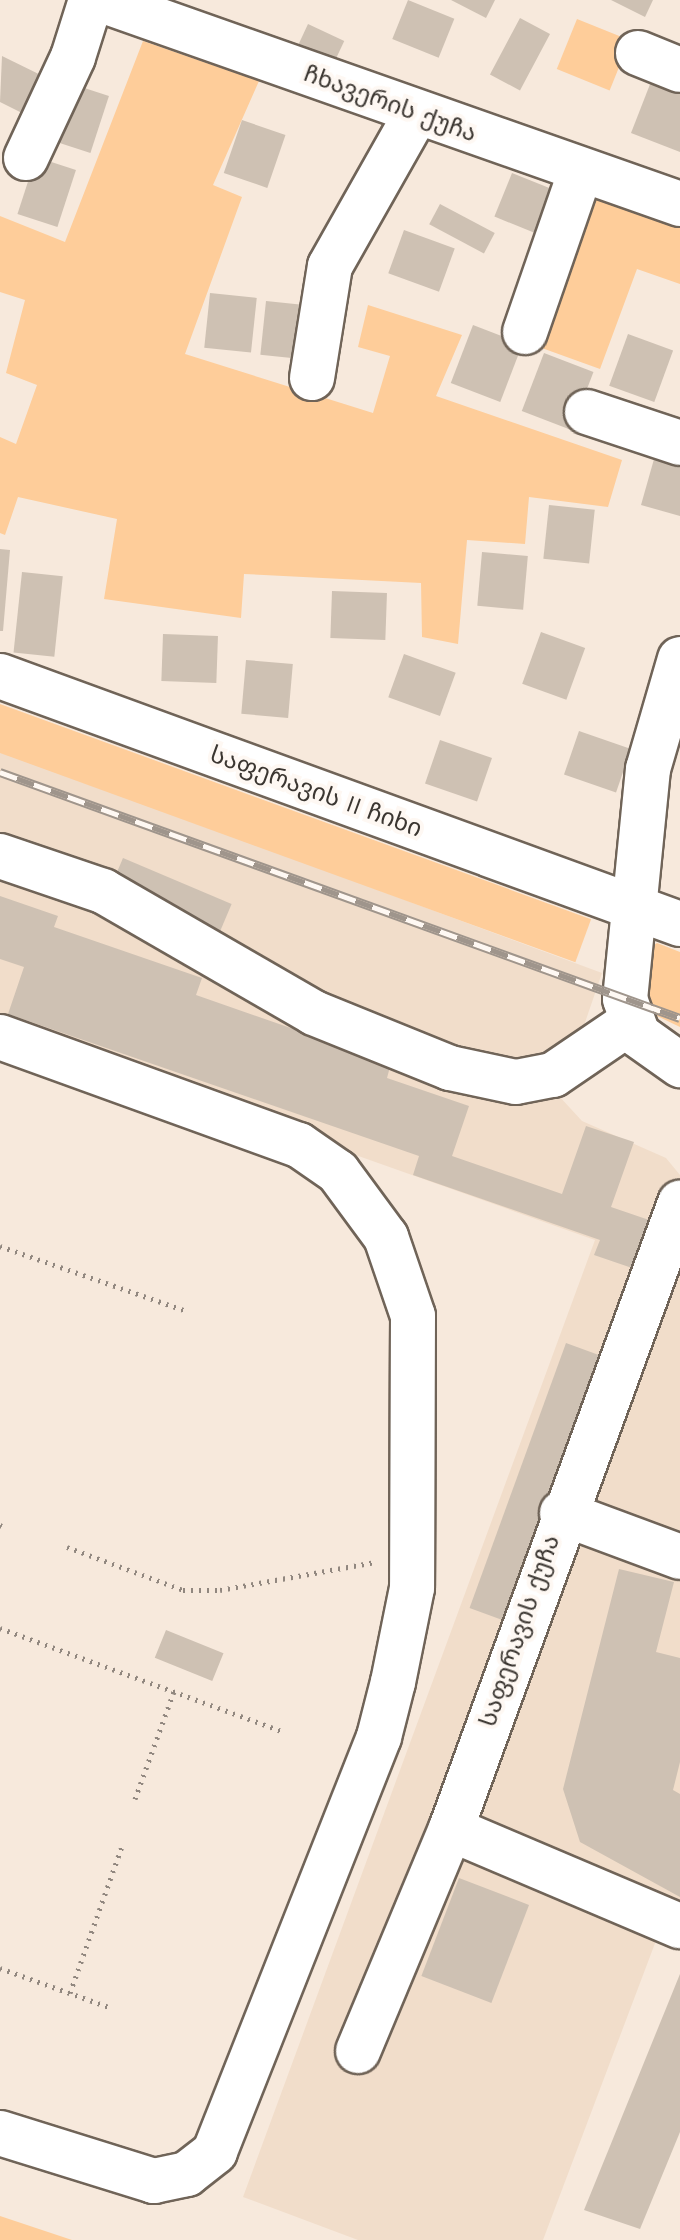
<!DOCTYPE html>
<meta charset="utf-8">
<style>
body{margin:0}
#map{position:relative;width:680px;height:2240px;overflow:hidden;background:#f7e9dc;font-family:"Work Sans","Noto Sans Georgian",sans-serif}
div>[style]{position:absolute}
.built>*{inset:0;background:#f1ddca}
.green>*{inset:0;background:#fecd9a;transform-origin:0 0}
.building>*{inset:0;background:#cec1b3;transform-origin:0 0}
.path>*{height:5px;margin-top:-2.5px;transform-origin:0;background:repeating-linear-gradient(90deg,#91877f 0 2px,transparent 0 8px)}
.roads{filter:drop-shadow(2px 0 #706458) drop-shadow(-2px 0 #706458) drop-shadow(0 2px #706458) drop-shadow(0 -2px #706458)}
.minor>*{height:44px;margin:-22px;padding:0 22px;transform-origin:22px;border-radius:22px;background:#fff}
.rail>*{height:9px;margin-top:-4.5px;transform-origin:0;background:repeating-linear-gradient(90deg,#fef8f3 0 18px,#9f958c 0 36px);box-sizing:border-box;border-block:2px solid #9f958c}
span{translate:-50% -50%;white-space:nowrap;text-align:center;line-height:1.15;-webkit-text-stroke:8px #fef8f3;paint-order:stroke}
.street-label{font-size:24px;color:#3b3631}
</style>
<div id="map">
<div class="built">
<i style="clip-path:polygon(0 750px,602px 973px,578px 1043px,536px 1071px,582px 1121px,666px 1158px,680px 1175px,680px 1946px,657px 1938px,543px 2240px,358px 2240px,243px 2197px,595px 1240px,0 1029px)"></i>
</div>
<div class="green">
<i style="left:577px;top:19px;width:57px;height:54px;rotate:22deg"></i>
<i style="clip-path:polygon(143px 41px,259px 81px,213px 185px,242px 197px,185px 354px,373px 413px,390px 356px,358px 347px,368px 305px,462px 335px,436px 396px,622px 460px,608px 507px,529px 497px,525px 544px,467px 540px,458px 644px,422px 637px,421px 583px,244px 574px,241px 618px,104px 599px,117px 519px,18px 497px,5px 535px,0 533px,0 437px,16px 444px,37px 385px,6px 373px,25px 300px,0 292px,0 216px,65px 242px)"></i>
<i style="clip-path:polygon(597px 190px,680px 220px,680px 284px,637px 269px,600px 369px,539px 347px)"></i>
<i style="left:0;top:704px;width:629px;height:46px;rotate:20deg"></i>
<i style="clip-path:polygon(657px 943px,680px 952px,680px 1027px,653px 1014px,646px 994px,651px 947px)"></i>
<i style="clip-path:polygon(0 2216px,72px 2240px,0 2240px)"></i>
</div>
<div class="building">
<i style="left:408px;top:0;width:50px;height:42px;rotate:22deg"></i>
<i style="clip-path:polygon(451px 0,495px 0,486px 18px)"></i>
<i style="clip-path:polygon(611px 0,653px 0,645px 17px)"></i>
<i style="left:520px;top:18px;width:34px;height:64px;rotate:28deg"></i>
<i style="left:308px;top:24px;width:40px;height:30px;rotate:25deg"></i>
<i style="clip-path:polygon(2px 56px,55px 82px,36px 120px,0 102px)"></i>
<i style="clip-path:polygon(654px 74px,680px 84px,680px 152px,631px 133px)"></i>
<i style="left:69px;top:83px;width:42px;height:60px;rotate:18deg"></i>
<i style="left:242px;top:120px;width:46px;height:56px;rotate:19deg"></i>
<i style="left:36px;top:157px;width:42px;height:60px;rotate:18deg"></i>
<i style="left:512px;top:173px;width:55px;height:47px;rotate:22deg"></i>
<i style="left:440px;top:204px;width:62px;height:23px;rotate:28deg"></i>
<i style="left:404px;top:230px;width:54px;height:46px;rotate:20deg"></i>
<i style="left:210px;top:293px;width:47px;height:55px;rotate:6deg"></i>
<i style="left:266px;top:301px;width:46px;height:54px;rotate:6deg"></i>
<i style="left:473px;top:325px;width:53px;height:62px;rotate:21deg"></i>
<i style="left:628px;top:334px;width:48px;height:55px;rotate:20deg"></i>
<i style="left:544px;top:353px;width:53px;height:62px;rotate:21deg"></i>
<i style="clip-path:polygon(656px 452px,680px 459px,680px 516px,641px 505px)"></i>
<i style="left:549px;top:505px;width:46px;height:54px;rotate:6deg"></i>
<i style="clip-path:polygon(0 549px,10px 550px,3px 631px,0 631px)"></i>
<i style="left:482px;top:552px;width:46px;height:54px;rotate:5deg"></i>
<i style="left:22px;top:572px;width:41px;height:81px;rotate:6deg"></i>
<i style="left:332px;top:591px;width:55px;height:47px;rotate:2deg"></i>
<i style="left:541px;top:632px;width:47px;height:55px;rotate:20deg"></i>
<i style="left:163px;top:634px;width:55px;height:47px;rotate:2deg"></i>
<i style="left:404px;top:654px;width:55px;height:46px;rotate:20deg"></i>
<i style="left:246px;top:660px;width:47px;height:54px;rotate:5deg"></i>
<i style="left:579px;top:731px;width:55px;height:46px;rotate:19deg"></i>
<i style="left:440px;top:740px;width:55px;height:46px;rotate:19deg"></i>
<i style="left:123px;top:858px;width:118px;height:36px;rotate:23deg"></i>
<i style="clip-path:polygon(0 896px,58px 916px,54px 927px,202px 978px,196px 995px,391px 1063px,387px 1078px,469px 1106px,452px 1156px,562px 1194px,586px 1126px,634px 1142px,611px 1207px,652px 1221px,635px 1269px,594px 1255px,600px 1240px,413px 1175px,419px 1156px,8px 1014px,24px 967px,0 959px)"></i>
<i style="left:566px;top:1343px;width:40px;height:282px;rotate:20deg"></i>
<i style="clip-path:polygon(619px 1569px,674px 1582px,656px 1652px,680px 1658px,680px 1762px,673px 1790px,680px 1794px,680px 1897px,580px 1842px,563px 1789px)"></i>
<i style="left:166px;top:1630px;width:62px;height:30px;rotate:22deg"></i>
<i style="left:459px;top:1878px;width:75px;height:105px;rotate:21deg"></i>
<i style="clip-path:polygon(680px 1974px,680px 2132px,640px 2229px,584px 2210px)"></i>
</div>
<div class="path">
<i style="left:0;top:1246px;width:198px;rotate:19.2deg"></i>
<i style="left:0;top:1525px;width:2px;rotate:27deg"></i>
<i style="left:67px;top:1547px;width:124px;rotate:20.3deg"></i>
<i style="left:183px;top:1590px;width:37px"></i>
<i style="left:220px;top:1590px;width:158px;rotate:-10.2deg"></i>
<i style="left:0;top:1628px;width:300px;rotate:20.1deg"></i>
<i style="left:135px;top:1799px;width:115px;rotate:-70.1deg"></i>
<i style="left:0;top:1968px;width:116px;rotate:19.7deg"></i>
<i style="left:70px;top:1993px;width:156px;rotate:-70.5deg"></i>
</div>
<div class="roads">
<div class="minor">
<i style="left:101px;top:0;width:614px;rotate:19.41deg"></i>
<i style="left:638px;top:53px;width:45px;rotate:22deg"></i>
<i style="left:26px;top:158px;width:111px;rotate:-65deg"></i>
<i style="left:73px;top:57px;width:60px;rotate:-72.5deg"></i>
<i style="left:525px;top:332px;width:171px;rotate:-70.9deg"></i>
<i style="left:312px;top:378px;width:113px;rotate:-80.9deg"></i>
<i style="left:330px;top:266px;width:175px;rotate:-60.5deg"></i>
<i style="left:587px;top:412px;width:98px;rotate:18.4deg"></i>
<i style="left:680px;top:659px;width:115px;rotate:106.2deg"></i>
<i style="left:648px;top:769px;width:231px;rotate:95.7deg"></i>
<i style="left:625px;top:999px;width:38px;rotate:70deg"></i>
<i style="left:638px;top:1035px;width:52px;rotate:35.5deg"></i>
<i style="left:0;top:676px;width:724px;rotate:20.04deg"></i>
<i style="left:0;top:856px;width:109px;rotate:18.8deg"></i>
<i style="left:103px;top:891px;width:244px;rotate:30deg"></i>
<i style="left:314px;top:1013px;width:147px;rotate:22deg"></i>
<i style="left:450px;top:1068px;width:67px;rotate:12deg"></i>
<i style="left:516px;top:1082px;width:38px;rotate:-11deg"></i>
<i style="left:553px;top:1075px;width:94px;rotate:-34.2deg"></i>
<i style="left:0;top:1037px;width:318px;rotate:19.9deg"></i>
<i style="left:299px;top:1145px;width:47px;rotate:34.7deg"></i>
<i style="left:338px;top:1172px;width:81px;rotate:53.6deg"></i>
<i style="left:386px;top:1237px;width:83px;rotate:71.1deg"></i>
<i style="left:413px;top:1316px;width:272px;rotate:90.2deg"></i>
<i style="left:412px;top:1588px;width:96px;rotate:101.4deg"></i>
<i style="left:393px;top:1682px;width:57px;rotate:104.3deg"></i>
<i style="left:379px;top:1737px;width:446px;rotate:111.6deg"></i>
<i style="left:215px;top:2152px;width:36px;rotate:142deg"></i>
<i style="left:187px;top:2174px;width:34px;rotate:168deg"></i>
<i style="left:154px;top:2181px;width:161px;rotate:-162.7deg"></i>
<i style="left:562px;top:1513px;width:126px;rotate:20.4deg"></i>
<i style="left:451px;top:1829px;width:249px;rotate:23deg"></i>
<i style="left:358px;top:2051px;width:241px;rotate:-67.3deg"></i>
<i style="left:451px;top:1829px;width:667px;rotate:-69.91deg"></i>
</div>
</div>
<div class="rail">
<i style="left:0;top:772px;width:723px;rotate:19.89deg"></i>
</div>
<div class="street-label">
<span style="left:390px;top:104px;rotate:20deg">ჩხავერის ქუჩა</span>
<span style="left:316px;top:792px;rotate:20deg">საფერავის II ჩიხი</span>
<span style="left:520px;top:1631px;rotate:-71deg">საფერავის ქუჩა</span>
</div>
</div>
